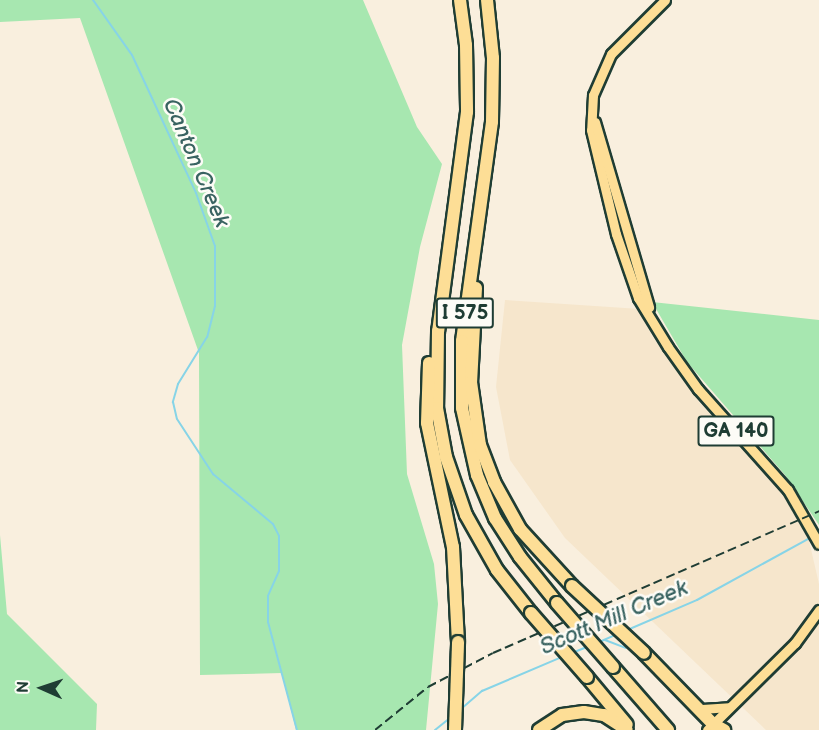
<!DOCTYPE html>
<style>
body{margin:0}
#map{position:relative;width:819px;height:730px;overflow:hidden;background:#f9efde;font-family:"Balsamiq Sans",sans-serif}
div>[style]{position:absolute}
.built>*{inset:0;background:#f6e6cc}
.green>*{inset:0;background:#a7e7b0}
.stream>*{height:2px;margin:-1px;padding:0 1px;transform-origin:1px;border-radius:1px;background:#87d4e7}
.roads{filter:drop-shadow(2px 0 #1f3d34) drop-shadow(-2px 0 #1f3d34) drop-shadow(0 2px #1f3d34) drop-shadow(0 -2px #1f3d34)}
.primary>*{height:9px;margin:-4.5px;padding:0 4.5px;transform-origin:4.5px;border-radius:4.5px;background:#fdde96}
.highway>*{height:12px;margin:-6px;padding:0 6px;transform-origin:6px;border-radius:6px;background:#fdde96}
.rail>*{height:2px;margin-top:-1px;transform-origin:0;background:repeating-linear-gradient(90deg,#1f3d34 0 9px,transparent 0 13.5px)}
.bridges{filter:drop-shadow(2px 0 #1f3d34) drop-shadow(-2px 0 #1f3d34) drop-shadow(0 2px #1f3d34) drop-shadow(0 -2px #1f3d34)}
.highway-bridge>*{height:12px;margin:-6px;padding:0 6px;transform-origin:6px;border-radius:6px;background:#fdde96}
span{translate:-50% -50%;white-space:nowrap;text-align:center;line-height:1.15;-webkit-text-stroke:5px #fdfcf7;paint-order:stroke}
.shield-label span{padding:2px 4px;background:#fdfcf7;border:2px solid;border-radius:4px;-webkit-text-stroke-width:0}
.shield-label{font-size:20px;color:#1f3d34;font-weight:700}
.water-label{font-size:22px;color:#396361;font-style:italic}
.north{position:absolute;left:12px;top:658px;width:60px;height:60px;-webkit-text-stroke:4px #fdfcf7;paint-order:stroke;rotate:273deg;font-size:16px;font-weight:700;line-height:24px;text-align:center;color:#1f3d34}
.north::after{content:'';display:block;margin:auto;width:21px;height:27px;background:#1f3d34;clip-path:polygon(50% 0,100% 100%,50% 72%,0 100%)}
</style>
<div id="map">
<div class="built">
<i style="clip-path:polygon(505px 300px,640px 309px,652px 336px,699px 402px,760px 466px,805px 523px,819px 584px,819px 730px,766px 730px,565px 538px,510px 460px,496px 387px)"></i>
</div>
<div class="green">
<i style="clip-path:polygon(0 0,363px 0,417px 127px,442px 164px,420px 247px,402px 345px,407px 474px,434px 564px,438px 604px,426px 730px,296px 730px,282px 673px,200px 675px,199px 353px,80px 18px,0 22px)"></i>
<i style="clip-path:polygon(652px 302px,819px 320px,819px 525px,785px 475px,687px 362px)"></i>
<i style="clip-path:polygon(0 535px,7px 614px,97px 704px,96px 730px,0 730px)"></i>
</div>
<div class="stream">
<i style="left:93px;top:0;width:67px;rotate:54.7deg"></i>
<i style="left:132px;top:55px;width:152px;rotate:65.1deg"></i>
<i style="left:196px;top:193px;width:56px;rotate:70.3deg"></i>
<i style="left:215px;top:246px;width:60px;rotate:90deg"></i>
<i style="left:215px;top:306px;width:32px;rotate:104deg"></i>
<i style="left:207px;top:337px;width:55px;rotate:121.7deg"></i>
<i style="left:178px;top:384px;width:19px;rotate:106deg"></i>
<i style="left:173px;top:402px;width:17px;rotate:77deg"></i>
<i style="left:177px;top:419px;width:66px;rotate:56.8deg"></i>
<i style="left:213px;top:474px;width:78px;rotate:39.8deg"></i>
<i style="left:273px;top:524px;width:13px;rotate:63deg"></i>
<i style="left:279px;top:536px;width:35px;rotate:90deg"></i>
<i style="left:279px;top:571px;width:27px;rotate:114deg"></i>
<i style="left:268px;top:596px;width:26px;rotate:90deg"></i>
<i style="left:268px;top:622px;width:112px;rotate:75deg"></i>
<i style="left:625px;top:631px;width:78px;rotate:-23.3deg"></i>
<i style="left:697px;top:600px;width:127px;rotate:-28.8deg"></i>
<i style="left:605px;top:640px;width:22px;rotate:21deg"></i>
<i style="left:597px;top:643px;width:22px;rotate:-24deg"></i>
<i style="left:572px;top:653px;width:18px;rotate:-22deg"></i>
<i style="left:461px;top:709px;width:28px;rotate:-41deg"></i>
<i style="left:482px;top:691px;width:89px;rotate:-23.1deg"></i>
<i style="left:435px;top:730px;width:22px;rotate:-39deg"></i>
</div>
<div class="roads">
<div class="primary">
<i style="left:665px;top:0;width:76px;rotate:135deg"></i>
<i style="left:611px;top:54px;width:45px;rotate:113.7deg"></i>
<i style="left:593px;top:95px;width:35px;rotate:93deg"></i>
<i style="left:591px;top:130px;width:107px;rotate:76.5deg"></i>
<i style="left:616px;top:234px;width:68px;rotate:71deg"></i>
<i style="left:638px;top:298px;width:57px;rotate:58.5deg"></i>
<i style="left:668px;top:347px;width:52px;rotate:54.5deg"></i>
<i style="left:698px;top:389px;width:135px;rotate:48.3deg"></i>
<i style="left:788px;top:490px;width:62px;rotate:60.1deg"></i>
<i style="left:595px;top:122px;width:193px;rotate:73.7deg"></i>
<i style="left:702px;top:709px;width:27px;rotate:-4deg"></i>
<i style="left:707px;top:730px;width:124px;rotate:-44.7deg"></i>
<i style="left:795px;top:643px;width:41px;rotate:-54deg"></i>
</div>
<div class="highway">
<i style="left:460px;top:0;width:45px;rotate:82.4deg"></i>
<i style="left:466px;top:45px;width:67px;rotate:89.1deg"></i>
<i style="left:467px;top:112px;width:221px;rotate:97.5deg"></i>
<i style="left:438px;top:331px;width:77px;rotate:90.7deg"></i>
<i style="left:437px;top:408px;width:50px;rotate:79.6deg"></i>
<i style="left:446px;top:457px;width:61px;rotate:71deg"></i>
<i style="left:466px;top:515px;width:63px;rotate:60.6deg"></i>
<i style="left:497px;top:570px;width:55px;rotate:51.7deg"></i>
<i style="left:487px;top:0;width:58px;rotate:84.1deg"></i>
<i style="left:493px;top:58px;width:64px;rotate:90.9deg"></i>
<i style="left:492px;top:122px;width:221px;rotate:97.8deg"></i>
<i style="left:462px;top:341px;width:67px;rotate:90deg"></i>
<i style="left:462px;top:408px;width:69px;rotate:77.4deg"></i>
<i style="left:477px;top:475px;width:47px;rotate:67.3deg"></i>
<i style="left:495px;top:518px;width:46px;rotate:57.3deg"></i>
<i style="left:520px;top:557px;width:59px;rotate:51.2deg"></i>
<i style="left:476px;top:288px;width:94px;rotate:93deg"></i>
<i style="left:471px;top:382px;width:64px;rotate:81.9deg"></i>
<i style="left:480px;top:445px;width:40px;rotate:69deg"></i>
<i style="left:494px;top:482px;width:54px;rotate:61deg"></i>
<i style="left:520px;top:529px;width:77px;rotate:47.6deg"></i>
<i style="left:429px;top:363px;width:60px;rotate:91.9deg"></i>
<i style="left:427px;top:423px;width:127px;rotate:78.2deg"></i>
<i style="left:453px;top:547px;width:95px;rotate:87deg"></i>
<i style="left:644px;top:653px;width:99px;rotate:45.8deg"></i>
<i style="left:713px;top:724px;width:13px;rotate:29deg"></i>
<i style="left:613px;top:667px;width:84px;rotate:48.9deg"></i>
<i style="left:587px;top:677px;width:62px;rotate:50.2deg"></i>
<i style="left:539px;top:730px;width:27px;rotate:-33deg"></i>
<i style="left:562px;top:715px;width:22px;rotate:-8deg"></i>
<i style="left:584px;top:712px;width:20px;rotate:9deg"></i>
<i style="left:604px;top:715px;width:27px;rotate:33deg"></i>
</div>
</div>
<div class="rail">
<i style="left:375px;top:730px;width:68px;rotate:-39.1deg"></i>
<i style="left:428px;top:687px;width:73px;rotate:-27.6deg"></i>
<i style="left:493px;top:653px;width:356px;rotate:-23.5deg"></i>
</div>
<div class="bridges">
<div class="highway-bridge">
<i style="left:572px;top:586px;width:98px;rotate:42.9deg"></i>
<i style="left:557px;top:603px;width:85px;rotate:48.8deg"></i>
<i style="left:531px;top:613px;width:85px;rotate:48.8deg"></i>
<i style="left:455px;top:730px;width:88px;rotate:-88deg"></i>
</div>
</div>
<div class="shield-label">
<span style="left:465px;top:313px">I 575</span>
<span style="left:736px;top:431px">GA 140</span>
</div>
<div class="water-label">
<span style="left:196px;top:163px;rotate:67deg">Canton Creek</span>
<span style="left:614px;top:618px;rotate:-23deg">Scott Mill Creek</span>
</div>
<div class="north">N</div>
</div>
